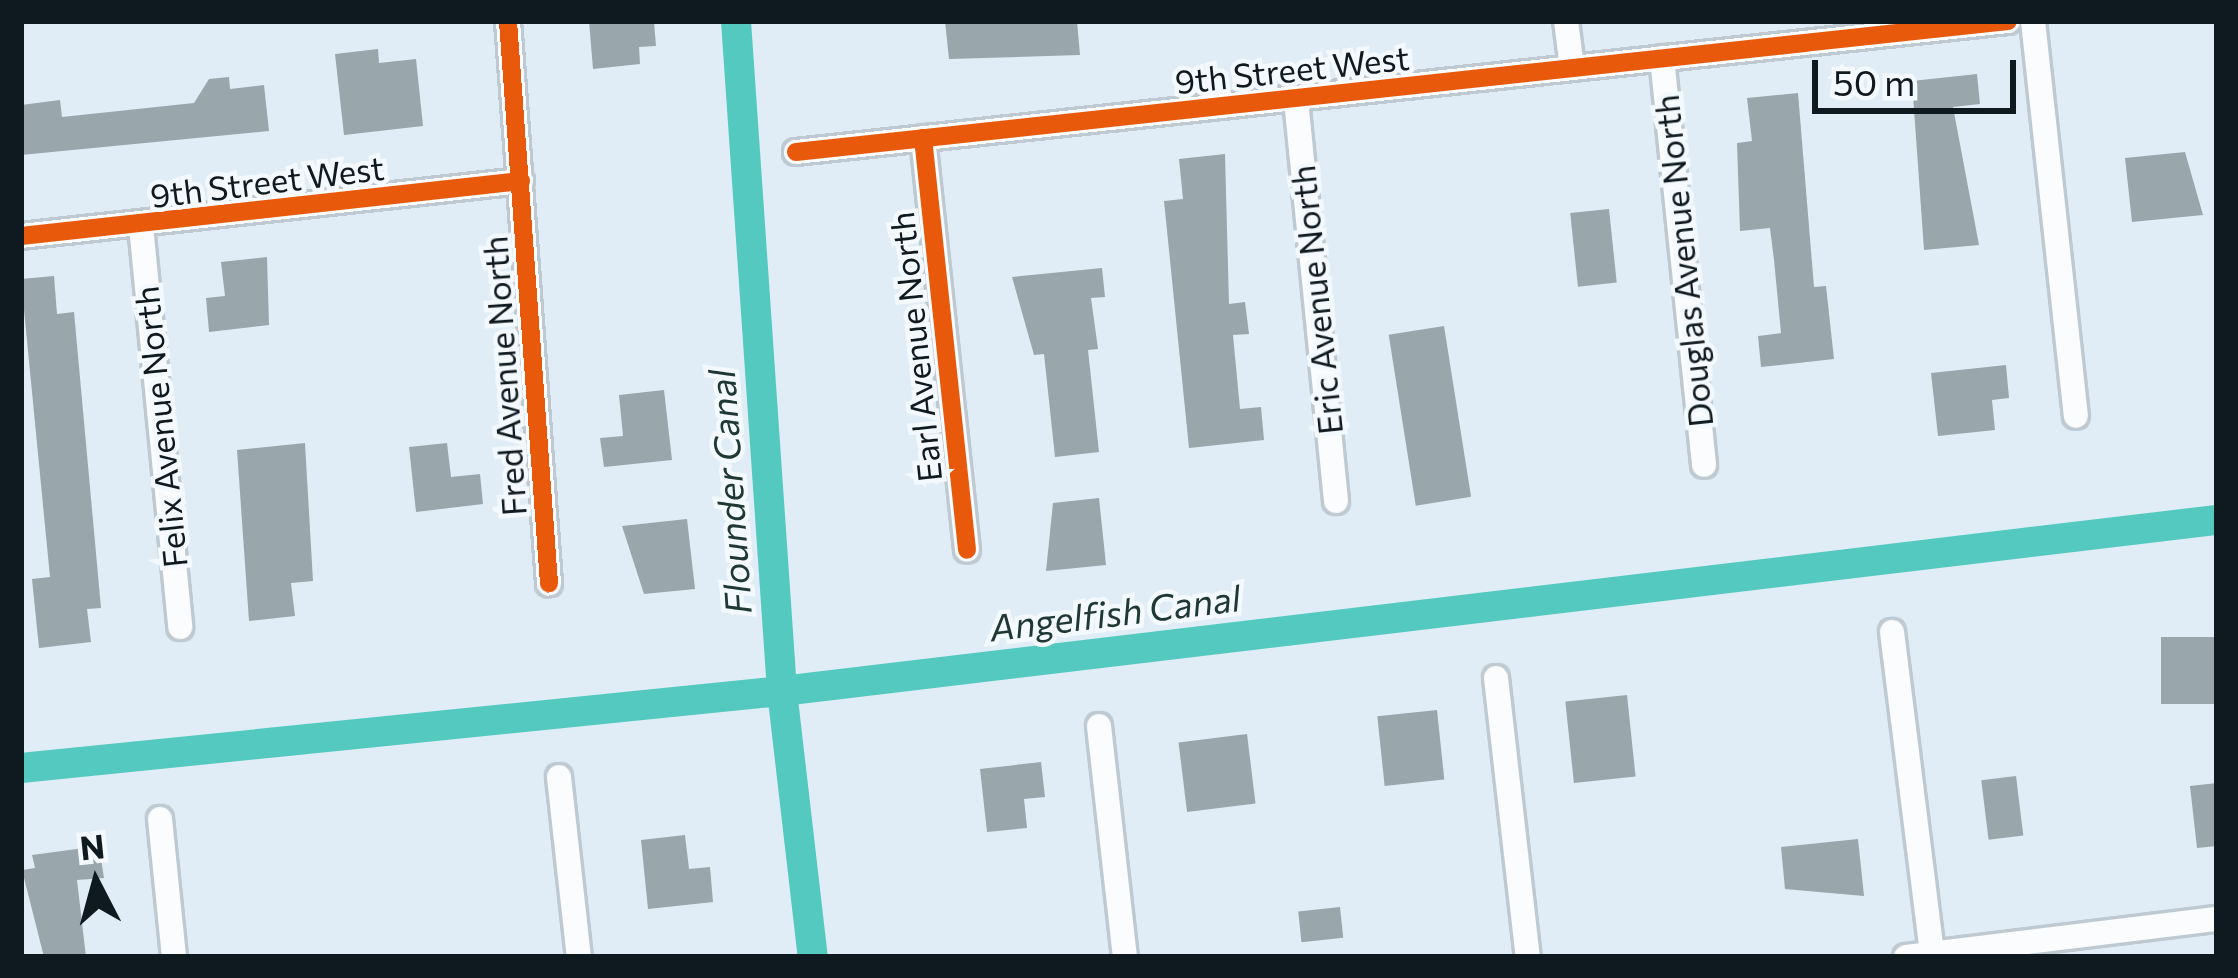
<!DOCTYPE html>
<style>
body{margin:0}
#map{position:relative;width:2238px;height:978px;overflow:hidden;background:#e0edf6;font-family:Commissioner,sans-serif}
div>[style]{position:absolute}
.canal>*{height:30px;margin:-15px;padding:0 15px;transform-origin:15px;border-radius:15px;background:#53c9bf}
.building>*{inset:0;background:#99a6ab;transform-origin:0 0}
.roads{filter:drop-shadow(3px 0 #bec9d1) drop-shadow(-3px 0 #bec9d1) drop-shadow(0 3px #bec9d1) drop-shadow(0 -3px #bec9d1)}
.minor>*{height:24px;margin:-12px;padding:0 12px;transform-origin:12px;border-radius:12px;background:#fafcfe}
.cycleway>*{height:18px;margin:-9px;padding:0 9px;transform-origin:9px;border-radius:9px;background:#e8590c}
span{translate:-50% -50%;white-space:nowrap;text-align:center;line-height:1.15;-webkit-text-stroke:9px #f3f9fd;paint-order:stroke}
.street-label{font-size:33px;color:#0f1920}
.water-label{font-size:36px;color:#203834;font-style:italic}
.frame{position:absolute;inset:0;border:24px solid #0f1920;pointer-events:none}
.north{position:absolute;left:36px;top:822px;width:120px;height:120px;-webkit-text-stroke:9px #f3f9fd;paint-order:stroke;rotate:354deg;font-size:33px;font-weight:700;line-height:48px;text-align:center;color:#0f1920}
.north::after{content:'';display:block;margin:auto;width:42px;height:54px;background:#0f1920;clip-path:polygon(50% 0,100% 100%,50% 72%,0 100%)}
.scale{position:absolute;left:1812px;top:60px;width:204px;height:54px;box-sizing:border-box;border:6px solid #0f1920;border-top:0;padding-left:15px;font-size:36px;line-height:42px;white-space:nowrap;color:#0f1920;-webkit-text-stroke:9px #f3f9fd;paint-order:stroke}
</style>
<div id="map">
<div class="canal">
<i style="left:736px;top:21px;width:672px;rotate:86.07deg"></i>
<i style="left:782px;top:691px;width:268px;rotate:83.4deg"></i>
<i style="left:21px;top:768px;width:765px;rotate:-5.78deg"></i>
<i style="left:782px;top:691px;width:1445px;rotate:-6.8deg"></i>
</div>
<div class="building">
<i style="clip-path:polygon(589px 21px,654px 22px,656px 46px,639px 47px,640px 64px,593px 69px)"></i>
<i style="clip-path:polygon(945px 21px,1077px 21px,1080px 55px,949px 59px)"></i>
<i style="clip-path:polygon(378px 49px,379px 63px,416px 59px,423px 126px,344px 135px,335px 54px)"></i>
<i style="clip-path:polygon(1977px 74px,1980px 104px,1953px 107px,1979px 245px,1924px 250px,1912px 81px)"></i>
<i style="clip-path:polygon(229px 77px,230px 89px,264px 85px,269px 131px,21px 155px,21px 105px,60px 100px,62px 117px,194px 103px,209px 79px)"></i>
<i style="clip-path:polygon(1798px 93px,1814px 287px,1826px 286px,1834px 359px,1761px 367px,1758px 336px,1781px 333px,1774px 260px,1770px 228px,1740px 231px,1737px 143px,1752px 141px,1747px 98px)"></i>
<i style="clip-path:polygon(2185px 152px,2203px 215px,2132px 222px,2125px 158px)"></i>
<i style="clip-path:polygon(1225px 154px,1229px 304px,1245px 302px,1249px 334px,1233px 335px,1240px 409px,1261px 407px,1264px 440px,1189px 448px,1164px 201px,1183px 199px,1179px 159px)"></i>
<i style="left:1609px;top:209px;width:74px;height:39px;rotate:84deg"></i>
<i style="clip-path:polygon(267px 257px,269px 325px,209px 332px,206px 298px,225px 296px,221px 262px)"></i>
<i style="clip-path:polygon(1102px 268px,1105px 297px,1091px 298px,1098px 349px,1088px 350px,1099px 452px,1055px 457px,1044px 354px,1034px 355px,1012px 277px)"></i>
<i style="clip-path:polygon(54px 276px,57px 314px,74px 312px,101px 608px,87px 609px,91px 642px,39px 648px,32px 579px,50px 577px,21px 279px)"></i>
<i style="left:1444px;top:326px;width:173px;height:56px;rotate:81deg"></i>
<i style="clip-path:polygon(2006px 365px,2009px 398px,1992px 400px,1995px 430px,1938px 436px,1931px 373px)"></i>
<i style="clip-path:polygon(664px 390px,672px 460px,604px 467px,600px 438px,623px 436px,619px 395px)"></i>
<i style="clip-path:polygon(305px 443px,313px 581px,291px 583px,295px 616px,249px 621px,237px 450px)"></i>
<i style="clip-path:polygon(447px 443px,451px 477px,480px 474px,483px 504px,416px 512px,409px 447px)"></i>
<i style="clip-path:polygon(1099px 498px,1106px 565px,1046px 571px,1053px 503px)"></i>
<i style="clip-path:polygon(687px 519px,695px 589px,644px 594px,622px 526px)"></i>
<i style="left:2217px;top:637px;width:67px;height:56px;rotate:90deg"></i>
<i style="left:1627px;top:695px;width:82px;height:62px;rotate:84deg"></i>
<i style="left:1437px;top:710px;width:70px;height:60px;rotate:84deg"></i>
<i style="left:1247px;top:734px;width:70px;height:69px;rotate:83deg"></i>
<i style="clip-path:polygon(1041px 762px,1045px 797px,1024px 799px,1027px 828px,987px 832px,980px 769px)"></i>
<i style="left:2016px;top:776px;width:60px;height:35px;rotate:83deg"></i>
<i style="clip-path:polygon(2217px 783px,2217px 846px,2197px 848px,2190px 786px)"></i>
<i style="clip-path:polygon(685px 835px,689px 869px,710px 867px,713px 902px,648px 909px,641px 840px)"></i>
<i style="clip-path:polygon(1858px 839px,1864px 896px,1785px 889px,1781px 847px)"></i>
<i style="clip-path:polygon(99px 846px,104px 878px,77px 880px,86px 957px,44px 957px,22px 870px,35px 868px,32px 855px)"></i>
<i style="left:1340px;top:907px;width:31px;height:42px;rotate:84deg"></i>
</div>
<div class="roads">
<div class="minor">
<i style="left:508px;top:21px;width:564px;rotate:85.83deg"></i>
<i style="left:1566px;top:21px;width:46px;rotate:82.6deg"></i>
<i style="left:2033px;top:21px;width:397px;rotate:83.8deg"></i>
<i style="left:1662px;top:58px;width:409px;rotate:84.1deg"></i>
<i style="left:1296px;top:100px;width:403px;rotate:84.3deg"></i>
<i style="left:923px;top:138px;width:414px;rotate:83.9deg"></i>
<i style="left:796px;top:152px;width:1219px;rotate:-6.17deg"></i>
<i style="left:141px;top:226px;width:403px;rotate:84.4deg"></i>
<i style="left:21px;top:236px;width:503px;rotate:-6.28deg"></i>
<i style="left:1892px;top:632px;width:324px;rotate:82.9deg"></i>
<i style="left:1496px;top:678px;width:281px;rotate:83.5deg"></i>
<i style="left:1099px;top:726px;width:232px;rotate:83.6deg"></i>
<i style="left:559px;top:777px;width:181px;rotate:83.7deg"></i>
<i style="left:160px;top:819px;width:139px;rotate:84.2deg"></i>
<i style="left:1906px;top:957px;width:313px;rotate:-7deg"></i>
</div>
</div>
<div class="cycleway">
<i style="left:508px;top:21px;width:564px;rotate:85.83deg"></i>
<i style="left:923px;top:138px;width:414px;rotate:83.9deg"></i>
<i style="left:796px;top:152px;width:1219px;rotate:-6.17deg"></i>
<i style="left:21px;top:236px;width:503px;rotate:-6.28deg"></i>
</div>
<div class="street-label">
<span style="left:1292px;top:69px;rotate:-6deg">9th Street West</span>
<span style="left:267px;top:181px;rotate:-7deg">9th Street West</span>
<span style="left:1683px;top:261px;rotate:-96deg">Douglas Avenue North</span>
<span style="left:1316px;top:300px;rotate:-96deg">Eric Avenue North</span>
<span style="left:915px;top:347px;rotate:-96deg">Earl Avenue North</span>
<span style="left:504px;top:376px;rotate:-94deg">Fred Avenue North</span>
<span style="left:160px;top:427px;rotate:-96deg">Felix Avenue North</span>
</div>
<div class="water-label">
<span style="left:729px;top:492px;rotate:-94deg">Flounder Canal</span>
<span style="left:1115px;top:612px;rotate:-7deg">Angelfish Canal</span>
</div>
<div class="frame"></div>
<div class="north">N</div>
<div class="scale">50 m</div>
</div>
